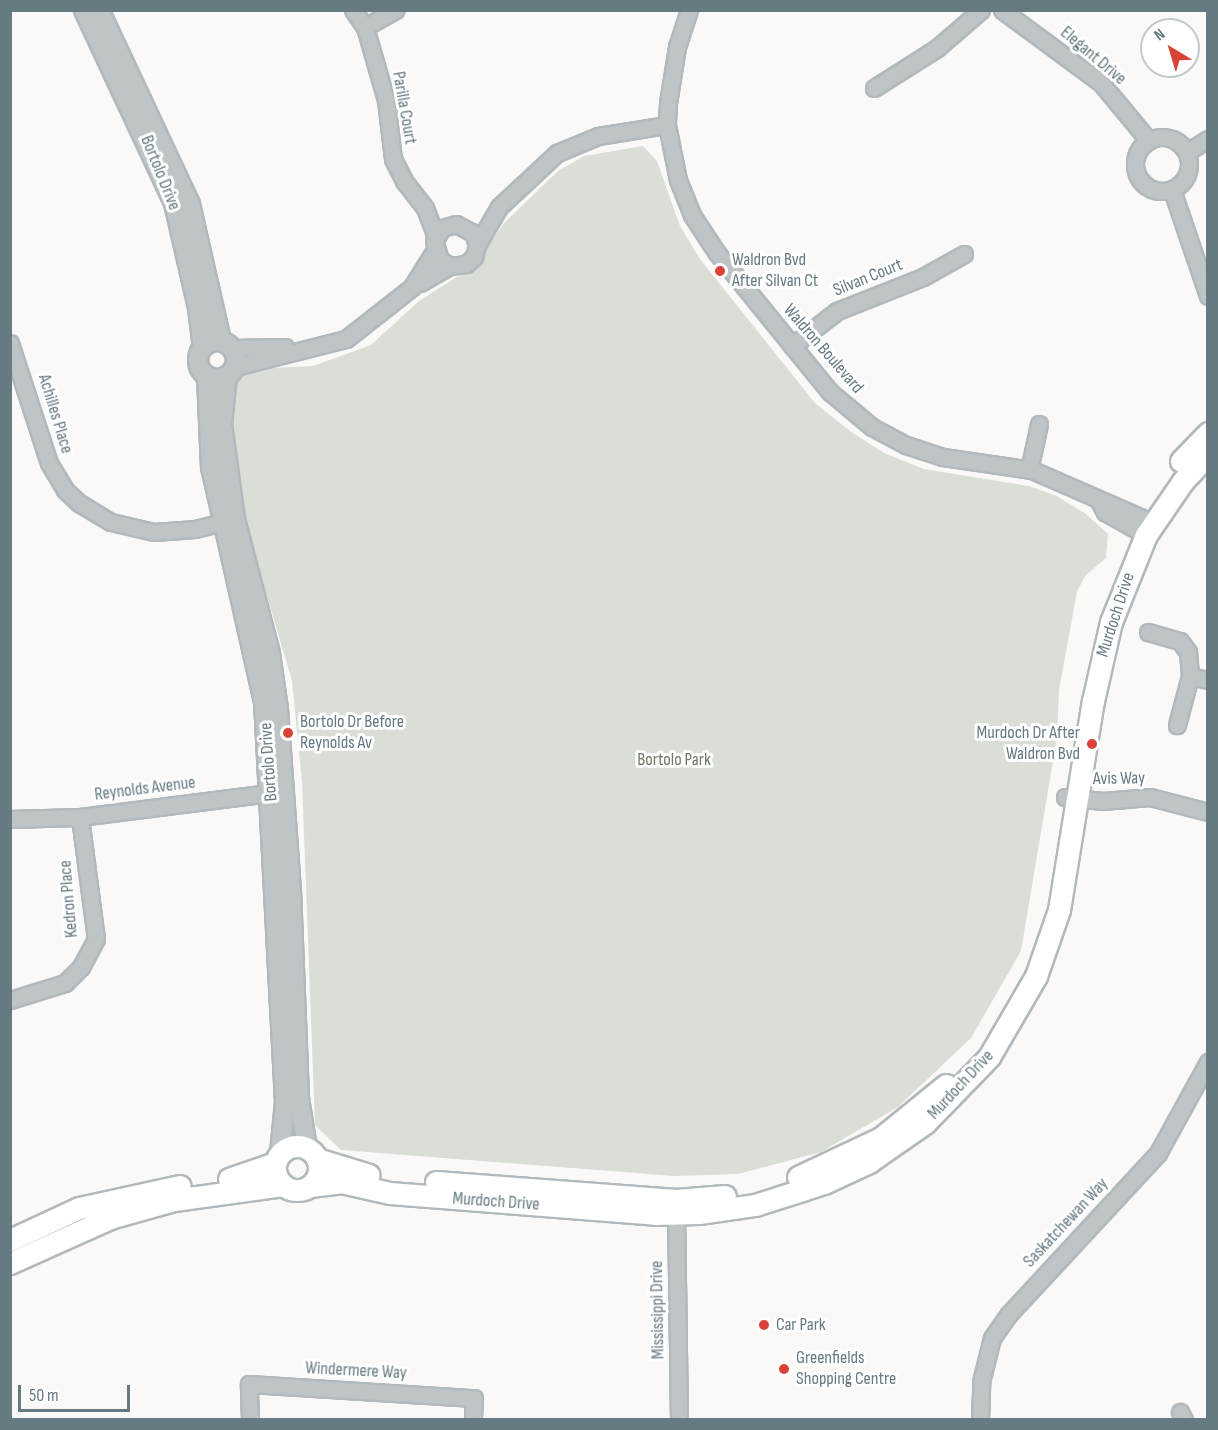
<!DOCTYPE html>
<style>
body{margin:0}
#map{position:relative;width:1218px;height:1430px;overflow:hidden;background:#faf9f8;font-family:"Sofia Sans Condensed",sans-serif}
div>[style]{position:absolute}
.green>*{inset:0;background:#dbded7}
.roads{filter:drop-shadow(2px 0 #b2b9bc) drop-shadow(-2px 0 #b2b9bc) drop-shadow(0 2px #b2b9bc) drop-shadow(0 -2px #b2b9bc)}
.minor>*{height:15px;margin:-7.5px;padding:0 7.5px;transform-origin:7.5px;border-radius:7.5px;background:#bfc5c7}
.minor>.ring{margin:-7.5px;padding:0;box-sizing:content-box;background:none;border:15px solid #bfc5c7;border-radius:50%}
.tertiary>*{height:18px;margin:-9px;padding:0 9px;transform-origin:9px;border-radius:9px;background:#bfc5c7}
.tertiary>.ring{margin:-9px;padding:0;box-sizing:content-box;background:none;border:18px solid #bfc5c7;border-radius:50%}
.secondary>*{height:21px;margin:-10.5px;padding:0 10.5px;transform-origin:10.5px;border-radius:10.5px;background:#fff}
.secondary>.ring{margin:-10.5px;padding:0;box-sizing:content-box;background:none;border:21px solid #fff;border-radius:50%}
.dots>*{width:16px;height:16px;translate:-50% -50%;box-sizing:border-box;border:3px solid #fff;border-radius:50%}
span{translate:-50% -50%;white-space:nowrap;text-align:center;line-height:1.15;-webkit-text-stroke:6px #fff;paint-order:stroke}
.street-label{font-size:18px;color:#667a81}
.poi-label{font-size:18px;color:#667a81}
.left{translate:0 -50%;text-align:left}
.right{translate:-100% -50%;text-align:right}
.park-label{font-size:18px;color:#6c7a65}
.frame{position:absolute;inset:0;border:12px solid #667a81;pointer-events:none}
.north{position:absolute;left:1140px;top:18px;width:60px;height:60px;box-sizing:border-box;background:#fff;border:2px solid #c2cacd;border-radius:50%;rotate:322deg;font-size:16px;font-weight:700;line-height:24px;text-align:center;color:#667a81}
.north::after{content:'';display:block;margin:auto;width:21px;height:27px;background:#da4238;clip-path:polygon(50% 0,100% 100%,50% 72%,0 100%)}
.scale{position:absolute;left:18px;top:1385px;width:112px;height:27px;box-sizing:border-box;border:3px solid #667a81;border-top:0;padding-left:8px;font-size:18px;line-height:21px;white-space:nowrap;color:#667a81;-webkit-text-stroke:4px #fff;paint-order:stroke}
</style>
<div id="map">
<div class="green">
<i style="clip-path:polygon(643px 146px,657px 161px,680px 226px,700px 259px,815px 403px,850px 431px,884px 453px,924px 469px,1029px 486px,1057px 496px,1086px 514px,1108px 534px,1106px 558px,1085px 576px,1077px 592px,1059px 690px,1057px 737px,1021px 951px,971px 1038px,898px 1107px,821px 1152px,738px 1174px,674px 1176px,341px 1150px,315px 1125px,302px 781px,292px 681px,241px 508px,229px 370px,313px 366px,371px 345px,419px 301px,474px 266px,504px 223px,558px 171px,584px 156px)"></i>
</div>
<div class="roads">
<div class="minor">
<i style="left:353px;top:10px;width:21px;rotate:55deg"></i>
<i style="left:365px;top:27px;width:76px;rotate:74deg"></i>
<i style="left:386px;top:100px;width:59px;rotate:83.2deg"></i>
<i style="left:393px;top:159px;width:25px;rotate:63deg"></i>
<i style="left:404px;top:181px;width:34px;rotate:52deg"></i>
<i style="left:425px;top:208px;width:31px;rotate:69deg"></i>
<i style="left:689px;top:10px;width:39px;rotate:108deg"></i>
<i style="left:677px;top:47px;width:57px;rotate:99.1deg"></i>
<i style="left:668px;top:103px;width:22px;rotate:93deg"></i>
<i style="left:667px;top:125px;width:56px;rotate:78.7deg"></i>
<i style="left:678px;top:180px;width:38px;rotate:68deg"></i>
<i style="left:692px;top:215px;width:45px;rotate:56.7deg"></i>
<i style="left:717px;top:253px;width:179px;rotate:50.9deg"></i>
<i style="left:830px;top:392px;width:55px;rotate:39.8deg"></i>
<i style="left:872px;top:427px;width:38px;rotate:28deg"></i>
<i style="left:906px;top:445px;width:39px;rotate:18deg"></i>
<i style="left:943px;top:457px;width:90px;rotate:8.3deg"></i>
<i style="left:1032px;top:470px;width:133px;rotate:23.5deg"></i>
<i style="left:1002px;top:10px;width:123px;rotate:36.4deg"></i>
<i style="left:1101px;top:83px;width:75px;rotate:50.4deg"></i>
<i style="left:365px;top:27px;width:35px;rotate:-29deg"></i>
<i style="left:874px;top:88px;width:75px;rotate:-32.4deg"></i>
<i style="left:937px;top:48px;width:58px;rotate:-40.8deg"></i>
<i class="ring" style="left:1135px;top:137px;width:39px;height:39px"></i>
<i style="left:1187px;top:152px;width:25px;rotate:-32deg"></i>
<i style="left:1172px;top:190px;width:112px;rotate:71.2deg"></i>
<i style="left:477px;top:245px;width:44px;rotate:-59.9deg"></i>
<i style="left:499px;top:207px;width:79px;rotate:-43deg"></i>
<i style="left:557px;top:153px;width:44px;rotate:-22.5deg"></i>
<i style="left:598px;top:136px;width:70px;rotate:-9.1deg"></i>
<i style="left:420px;top:283px;width:34px;rotate:-30deg"></i>
<i style="left:450px;top:266px;width:16px;rotate:-7deg"></i>
<i style="left:466px;top:264px;width:11px;rotate:-41deg"></i>
<i style="left:474px;top:257px;width:12px;rotate:-76deg"></i>
<i style="left:477px;top:245px;width:13px;rotate:-108deg"></i>
<i style="left:473px;top:233px;width:19px;rotate:-152deg"></i>
<i style="left:456px;top:224px;width:15px;rotate:164deg"></i>
<i style="left:442px;top:228px;width:15px;rotate:122deg"></i>
<i style="left:434px;top:241px;width:20px;rotate:72deg"></i>
<i style="left:440px;top:260px;width:12px;rotate:31deg"></i>
<i style="left:10px;top:343px;width:126px;rotate:72deg"></i>
<i style="left:49px;top:463px;width:31px;rotate:59deg"></i>
<i style="left:65px;top:490px;width:19px;rotate:43deg"></i>
<i style="left:79px;top:503px;width:37px;rotate:31deg"></i>
<i style="left:111px;top:522px;width:44px;rotate:13.1deg"></i>
<i style="left:154px;top:532px;width:41px;rotate:-4.2deg"></i>
<i style="left:195px;top:529px;width:38px;rotate:-14deg"></i>
<i style="left:792px;top:346px;width:57px;rotate:-37.9deg"></i>
<i style="left:837px;top:311px;width:92px;rotate:-21.6deg"></i>
<i style="left:923px;top:277px;width:47px;rotate:-29.3deg"></i>
<i style="left:231px;top:348px;width:54px;rotate:-1.1deg"></i>
<i style="left:235px;top:367px;width:114px;rotate:-14.2deg"></i>
<i style="left:346px;top:339px;width:84px;rotate:-38.2deg"></i>
<i style="left:412px;top:287px;width:44px;rotate:-58.1deg"></i>
<i style="left:1029px;top:470px;width:47px;rotate:-77.7deg"></i>
<i style="left:1098px;top:499px;width:15px;rotate:62deg"></i>
<i style="left:1105px;top:512px;width:47px;rotate:29.3deg"></i>
<i style="left:1148px;top:632px;width:33px;rotate:16deg"></i>
<i style="left:1180px;top:641px;width:14px;rotate:54deg"></i>
<i style="left:1188px;top:652px;width:24px;rotate:85deg"></i>
<i style="left:1190px;top:676px;width:51px;rotate:104.9deg"></i>
<i style="left:1190px;top:676px;width:18px;rotate:13deg"></i>
<i style="left:1065px;top:797px;width:38px;rotate:6deg"></i>
<i style="left:1103px;top:801px;width:47px;rotate:-4.9deg"></i>
<i style="left:1150px;top:797px;width:60px;rotate:14.5deg"></i>
<i style="left:10px;top:819px;width:70px;rotate:-1.6deg"></i>
<i style="left:80px;top:817px;width:201px;rotate:-7.2deg"></i>
<i style="left:10px;top:1000px;width:58px;rotate:-17.2deg"></i>
<i style="left:65px;top:983px;width:23px;rotate:-45deg"></i>
<i style="left:81px;top:967px;width:32px;rotate:-62deg"></i>
<i style="left:96px;top:939px;width:123px;rotate:-97.5deg"></i>
<i style="left:676px;top:1206px;width:214px;rotate:89.2deg"></i>
<i style="left:1180px;top:1412px;width:9px;rotate:63deg"></i>
<i style="left:250px;top:1420px;width:36px;rotate:-92deg"></i>
<i style="left:249px;top:1384px;width:225px;rotate:3.6deg"></i>
<i style="left:474px;top:1398px;width:22px;rotate:93deg"></i>
<i style="left:980px;top:1420px;width:38px;rotate:-88deg"></i>
<i style="left:981px;top:1382px;width:45px;rotate:-76deg"></i>
<i style="left:992px;top:1338px;width:29px;rotate:-55deg"></i>
<i style="left:1009px;top:1314px;width:219px;rotate:-47.2deg"></i>
<i style="left:1158px;top:1153px;width:104px;rotate:-61.2deg"></i>
</div>
<div class="tertiary">
<i style="left:84px;top:10px;width:213px;rotate:65deg"></i>
<i style="left:174px;top:203px;width:108px;rotate:77.1deg"></i>
<i style="left:198px;top:308px;width:39px;rotate:83deg"></i>
<i style="left:99px;top:10px;width:214px;rotate:64.9deg"></i>
<i style="left:190px;top:204px;width:140px;rotate:77.2deg"></i>
<i class="ring" style="left:198px;top:341px;width:20px;height:20px"></i>
<i style="left:227px;top:376px;width:48px;rotate:95.9deg"></i>
<i style="left:222px;top:424px;width:96px;rotate:82.2deg"></i>
<i style="left:235px;top:519px;width:138px;rotate:75.4deg"></i>
<i style="left:270px;top:653px;width:57px;rotate:81.9deg"></i>
<i style="left:278px;top:709px;width:180px;rotate:85.9deg"></i>
<i style="left:291px;top:889px;width:209px;rotate:87.8deg"></i>
<i style="left:299px;top:1098px;width:51px;rotate:80.9deg"></i>
<i style="left:207px;top:377px;width:90px;rotate:87.5deg"></i>
<i style="left:211px;top:467px;width:241px;rotate:77.3deg"></i>
<i style="left:264px;top:702px;width:401px;rotate:87deg"></i>
<i style="left:285px;top:1102px;width:51px;rotate:95.6deg"></i>
</div>
<div class="secondary">
<i style="left:1181px;top:461px;width:39px;rotate:-46deg"></i>
<i class="ring" style="left:275px;top:1146px;width:23px;height:23px"></i>
<i style="left:317px;top:1159px;width:54px;rotate:17.1deg"></i>
<i style="left:798px;top:1177px;width:92px;rotate:-25.2deg"></i>
<i style="left:881px;top:1138px;width:84px;rotate:-39.2deg"></i>
<i style="left:229px;top:1179px;width:49px;rotate:-19.2deg"></i>
<i style="left:436px;top:1182px;width:241px;rotate:4.3deg"></i>
<i style="left:676px;top:1200px;width:49px;rotate:-4.7deg"></i>
<i style="left:310px;top:1186px;width:31px;rotate:-7deg"></i>
<i style="left:341px;top:1182px;width:50px;rotate:12.7deg"></i>
<i style="left:390px;top:1193px;width:266px;rotate:4.5deg"></i>
<i style="left:655px;top:1214px;width:44px;rotate:-1.3deg"></i>
<i style="left:699px;top:1213px;width:57px;rotate:-8.1deg"></i>
<i style="left:755px;top:1205px;width:72px;rotate:-17.7deg"></i>
<i style="left:824px;top:1183px;width:50px;rotate:-25deg"></i>
<i style="left:869px;top:1162px;width:68px;rotate:-34.9deg"></i>
<i style="left:925px;top:1123px;width:92px;rotate:-45.9deg"></i>
<i style="left:989px;top:1057px;width:94px;rotate:-59.9deg"></i>
<i style="left:1036px;top:976px;width:70px;rotate:-70.8deg"></i>
<i style="left:1059px;top:910px;width:212px;rotate:-80.8deg"></i>
<i style="left:1093px;top:701px;width:81px;rotate:-77.2deg"></i>
<i style="left:1111px;top:622px;width:94px;rotate:-68.1deg"></i>
<i style="left:1146px;top:535px;width:65px;rotate:-55.6deg"></i>
<i style="left:1183px;top:481px;width:37px;rotate:-47deg"></i>
<i style="left:10px;top:1240px;width:76px;rotate:-24.9deg"></i>
<i style="left:79px;top:1208px;width:103px;rotate:-12.3deg"></i>
<i style="left:10px;top:1263px;width:110px;rotate:-24.2deg"></i>
<i style="left:110px;top:1218px;width:66px;rotate:-15.7deg"></i>
<i style="left:174px;top:1200px;width:110px;rotate:-7.8deg"></i>
</div>
</div>
<div class="dots">
<i style="left:720px;top:271px;background:#da4238"></i>
<i style="left:288px;top:733px;background:#da4238"></i>
<i style="left:1092px;top:744px;background:#da4238"></i>
<i style="left:764px;top:1325px;background:#da4238"></i>
<i style="left:784px;top:1369px;background:#da4238"></i>
</div>
<div class="street-label">
<span style="left:1093px;top:56px;rotate:40deg">Elegant Drive</span>
<span style="left:404px;top:108px;rotate:80deg">Parilla Court</span>
<span style="left:160px;top:173px;rotate:68deg">Bortolo Drive</span>
<span style="left:868px;top:278px;rotate:-22deg">Silvan Court</span>
<span style="left:823px;top:349px;rotate:49deg">Waldron Boulevard</span>
<span style="left:55px;top:414px;rotate:73deg">Achilles Place</span>
<span style="left:1116px;top:615px;rotate:-72deg">Murdoch Drive</span>
<span style="left:269px;top:762px;rotate:-94deg">Bortolo Drive</span>
<span style="left:1119px;top:779px;rotate:-1deg">Avis Way</span>
<span style="left:145px;top:789px;rotate:-7deg">Reynolds Avenue</span>
<span style="left:69px;top:899px;rotate:-95deg">Kedron Place</span>
<span style="left:961px;top:1085px;rotate:-47deg">Murdoch Drive</span>
<span style="left:496px;top:1202px;rotate:4deg">Murdoch Drive</span>
<span style="left:1066px;top:1223px;rotate:-47deg">Saskatchewan Way</span>
<span style="left:658px;top:1310px;rotate:-91deg">Mississippi Drive</span>
<span style="left:356px;top:1371px;rotate:3deg">Windermere Way</span>
</div>
<div class="poi-label">
<span class="left" style="left:732px;top:271px">Waldron Bvd<br>After Silvan Ct</span>
<span class="left" style="left:300px;top:733px">Bortolo Dr Before<br>Reynolds Av</span>
<span class="right" style="left:1080px;top:744px">Murdoch Dr After<br>Waldron Bvd</span>
<span class="left" style="left:776px;top:1325px">Car Park</span>
<span class="left" style="left:796px;top:1369px">Greenfields<br>Shopping Centre</span>
</div>
<div class="park-label">
<span style="left:674px;top:760px">Bortolo Park</span>
</div>
<div class="frame"></div>
<div class="north">N</div>
<div class="scale">50 m</div>
</div>
